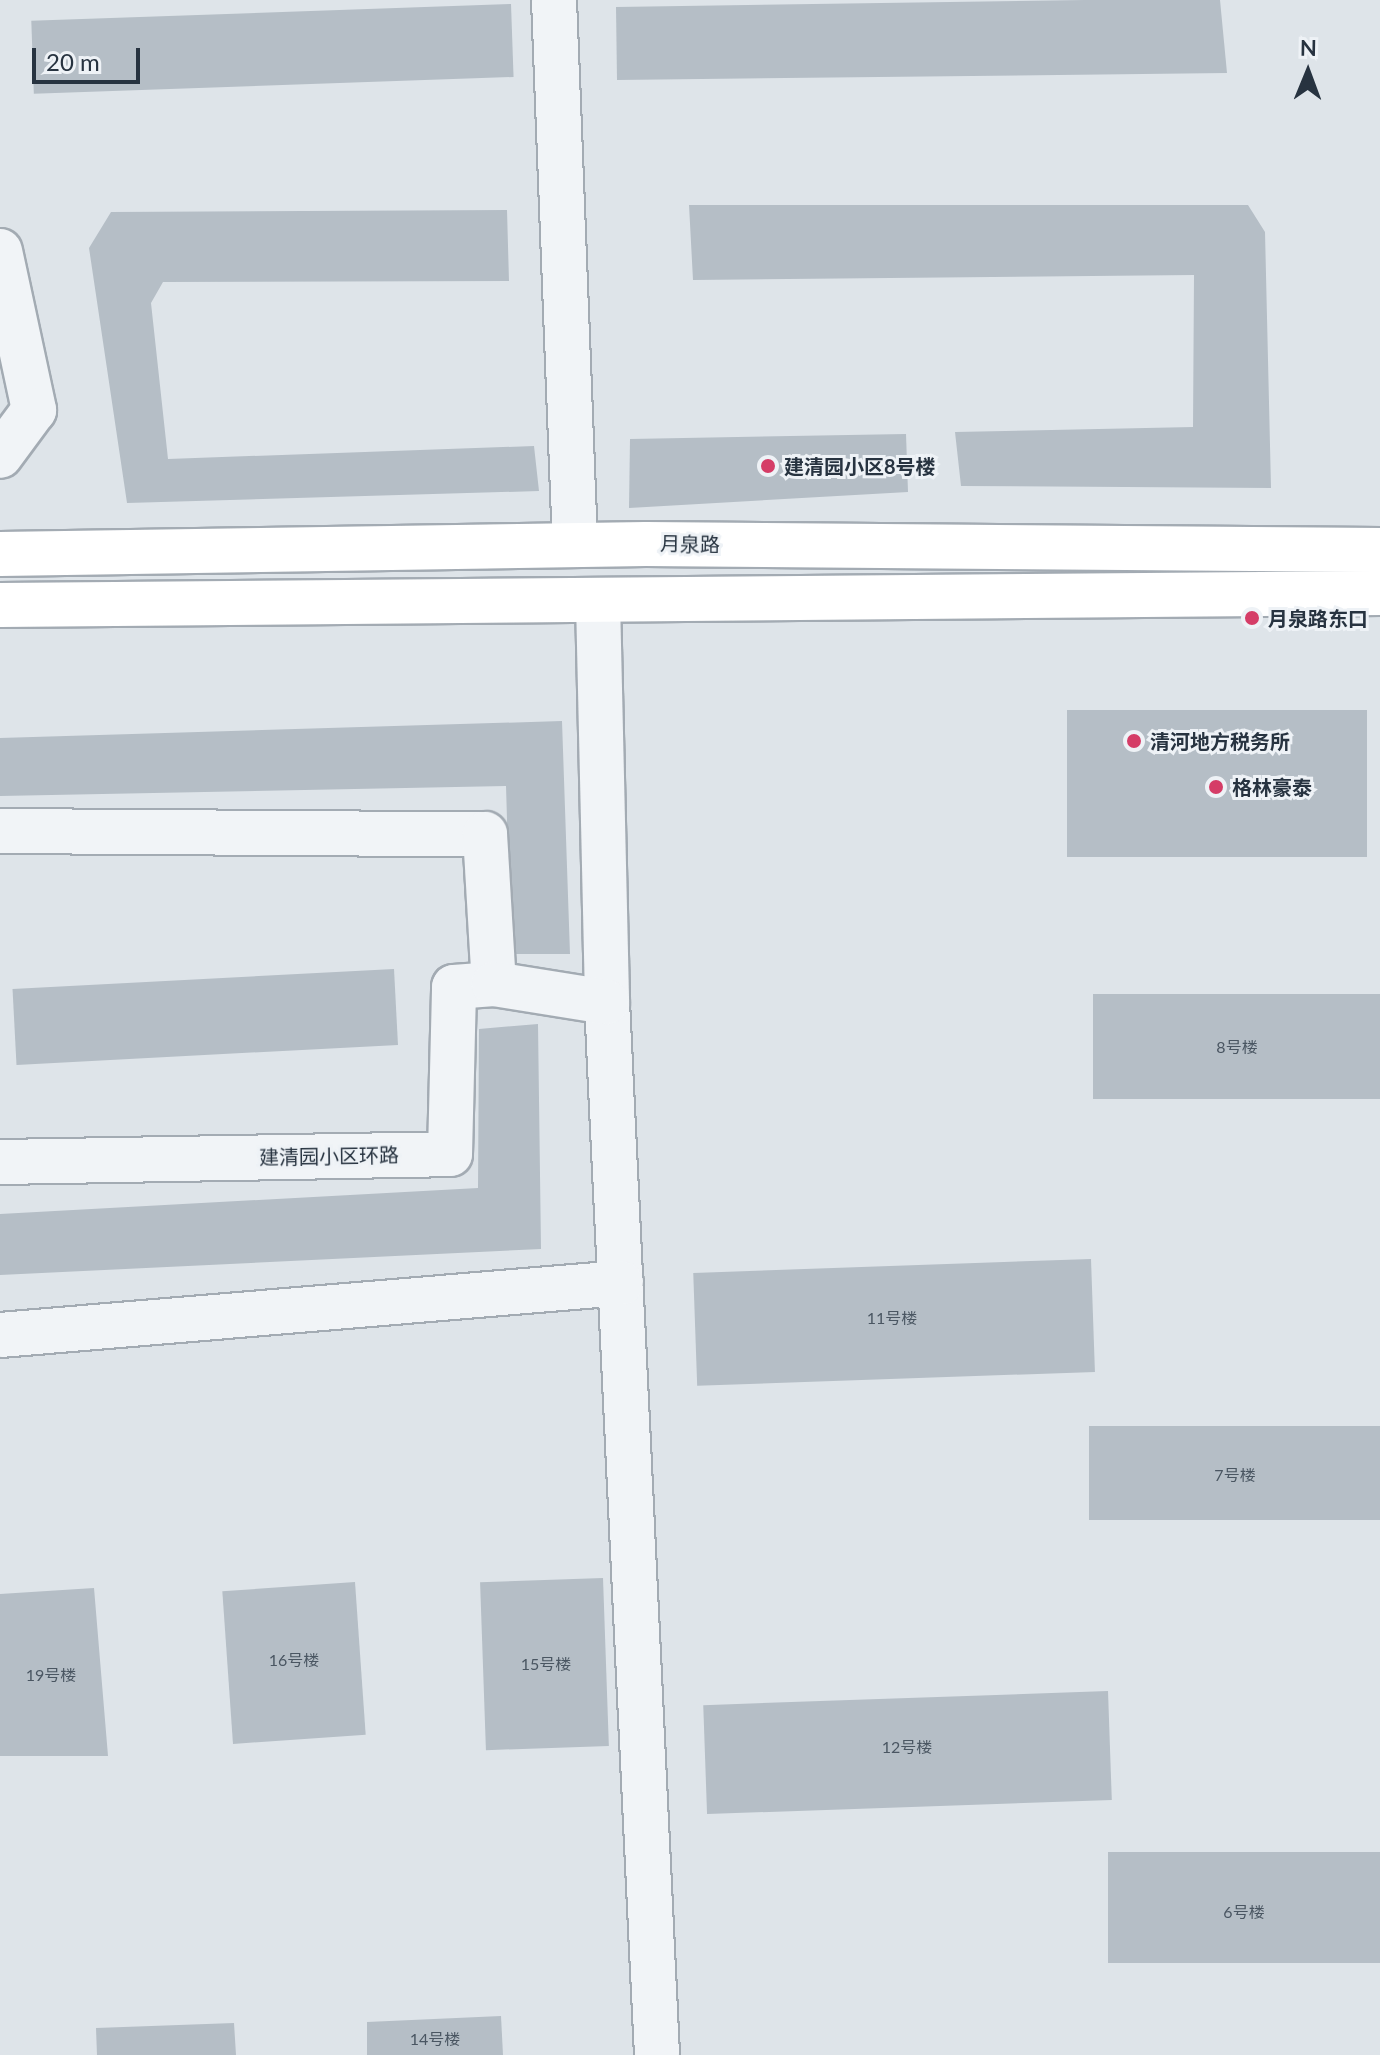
<!DOCTYPE html>
<meta charset="utf-8">
<style>
body{margin:0}
#map{position:relative;width:1380px;height:2055px;overflow:hidden;background:#dee4e9;font-family:Lato,"Noto Sans SC",sans-serif}
div>[style]{position:absolute}
.building>*{inset:0;background:#b5bec6;transform-origin:0 0}
.roads{filter:drop-shadow(2px 0 #a3abb3) drop-shadow(-2px 0 #a3abb3) drop-shadow(0 2px #a3abb3) drop-shadow(0 -2px #a3abb3)}
.minor>*{height:44px;margin:-22px;padding:0 22px;transform-origin:22px;border-radius:22px;background:#f1f4f7}
.major>*{height:44px;margin:-22px;padding:0 22px;transform-origin:22px;border-radius:22px;background:#fff}
.dots>*{width:22px;height:22px;translate:-50% -50%;box-sizing:border-box;border:4px solid #eef2f6;border-radius:50%}
span{translate:-50% -50%;white-space:nowrap;text-align:center;line-height:1.15;-webkit-text-stroke:6px #eef2f6;paint-order:stroke}
.number-label{font-size:16px;color:#4a5662}
.number-label span{-webkit-text-stroke-width:0}
.poi-label{font-size:20px;color:#273340;font-weight:700}
.left{translate:0 -50%;text-align:left}
.street-label{font-size:20px;color:#273340}
.north{position:absolute;left:1268px;top:32px;width:80px;height:80px;-webkit-text-stroke:6px #eef2f6;paint-order:stroke;rotate:1deg;font-size:22px;font-weight:700;line-height:32px;text-align:center;color:#273340}
.north::after{content:'';display:block;margin:auto;width:28px;height:36px;background:#273340;clip-path:polygon(50% 0,100% 100%,50% 72%,0 100%)}
.scale{position:absolute;left:32px;top:48px;width:108px;height:36px;box-sizing:border-box;border:4px solid #273340;border-top:0;padding-left:10px;font-size:24px;line-height:28px;white-space:nowrap;color:#273340;-webkit-text-stroke:6px #eef2f6;paint-order:stroke}
</style>
<div id="map">
<div class="building">
<i style="clip-path:polygon(1084px 0,1220px 0,1227px 73px,617px 80px,616px 7px)"></i>
<i style="left:511px;top:4px;width:73px;height:480px;rotate:88deg"></i>
<i style="clip-path:polygon(689px 205px,1248px 205px,1265px 232px,1271px 488px,961px 486px,955px 432px,1193px 427px,1194px 275px,693px 280px)"></i>
<i style="clip-path:polygon(507px 210px,509px 281px,163px 282px,151px 303px,168px 459px,534px 446px,539px 491px,127px 503px,89px 248px,111px 212px)"></i>
<i style="clip-path:polygon(906px 434px,908px 492px,629px 508px,630px 439px)"></i>
<i style="left:1367px;top:710px;width:147px;height:300px;rotate:90deg"></i>
<i style="clip-path:polygon(562px 721px,570px 954px,511px 954px,506px 786px,0 796px,0 738px)"></i>
<i style="left:394px;top:969px;width:76px;height:382px;rotate:87deg"></i>
<i style="left:1093px;top:994px;width:287px;height:105px"></i>
<i style="clip-path:polygon(538px 1024px,541px 1249px,0 1275px,0 1214px,478px 1188px,479px 1029px)"></i>
<i style="left:1091px;top:1259px;width:113px;height:398px;rotate:88deg"></i>
<i style="left:1380px;top:1426px;width:94px;height:291px;rotate:90deg"></i>
<i style="left:603px;top:1578px;width:168px;height:123px;rotate:88deg"></i>
<i style="left:355px;top:1582px;width:153px;height:133px;rotate:86deg"></i>
<i style="clip-path:polygon(94px 1588px,108px 1756px,0 1756px,0 1594px)"></i>
<i style="left:1108px;top:1691px;width:109px;height:405px;rotate:88deg"></i>
<i style="left:1380px;top:1852px;width:111px;height:272px;rotate:90deg"></i>
<i style="clip-path:polygon(501px 2016px,503px 2055px,367px 2055px,367px 2022px)"></i>
<i style="clip-path:polygon(234px 2023px,236px 2055px,97px 2055px,96px 2028px)"></i>
</div>
<div class="roads">
<div class="minor">
<i style="left:554px;top:0;width:545px;rotate:87.79deg"></i>
<i style="left:0;top:251px;width:163px;rotate:77.9deg"></i>
<i style="left:34px;top:410px;width:57px;rotate:126.5deg"></i>
<i style="left:598px;top:601px;width:401px;rotate:88.7deg"></i>
<i style="left:607px;top:1002px;width:1054px;rotate:87.28deg"></i>
<i style="left:0;top:831px;width:485px;rotate:0.4deg"></i>
<i style="left:485px;top:834px;width:150px;rotate:86.6deg"></i>
<i style="left:0;top:1162px;width:450px;rotate:-1deg"></i>
<i style="left:450px;top:1154px;width:167px;rotate:-88.6deg"></i>
<i style="left:454px;top:987px;width:40px;rotate:-4.3deg"></i>
<i style="left:494px;top:984px;width:114px;rotate:9.1deg"></i>
<i style="left:0;top:1335px;width:623px;rotate:-4.79deg"></i>
</div>
<div class="major">
<i style="left:0;top:554px;width:646px;rotate:-0.89deg"></i>
<i style="left:646px;top:544px;width:734px;rotate:0.47deg"></i>
<i style="left:0;top:605px;width:1380px;rotate:-0.5deg"></i>
</div>
</div>
<div class="dots">
<i style="left:768px;top:466px;background:#d53d67"></i>
<i style="left:1252px;top:618px;background:#d53d67"></i>
<i style="left:1134px;top:741px;background:#d53d67"></i>
<i style="left:1216px;top:787px;background:#d53d67"></i>
</div>
<div class="number-label">
<span style="left:1237px;top:1047px">8号楼</span>
<span style="left:892px;top:1318px">11号楼</span>
<span style="left:1235px;top:1475px">7号楼</span>
<span style="left:294px;top:1660px">16号楼</span>
<span style="left:546px;top:1664px">15号楼</span>
<span style="left:51px;top:1675px">19号楼</span>
<span style="left:907px;top:1747px">12号楼</span>
<span style="left:1244px;top:1912px">6号楼</span>
<span style="left:435px;top:2039px">14号楼</span>
</div>
<div class="poi-label">
<span class="left" style="left:784px;top:466px">建清园小区8号楼</span>
<span class="left" style="left:1268px;top:618px">月泉路东口</span>
<span class="left" style="left:1150px;top:741px">清河地方税务所</span>
<span class="left" style="left:1232px;top:787px">格林豪泰</span>
</div>
<div class="street-label">
<span style="left:690px;top:544px;rotate:1deg">月泉路</span>
<span style="left:329px;top:1156px;rotate:-1deg">建清园小区环路</span>
</div>
<div class="north">N</div>
<div class="scale">20 m</div>
</div>
